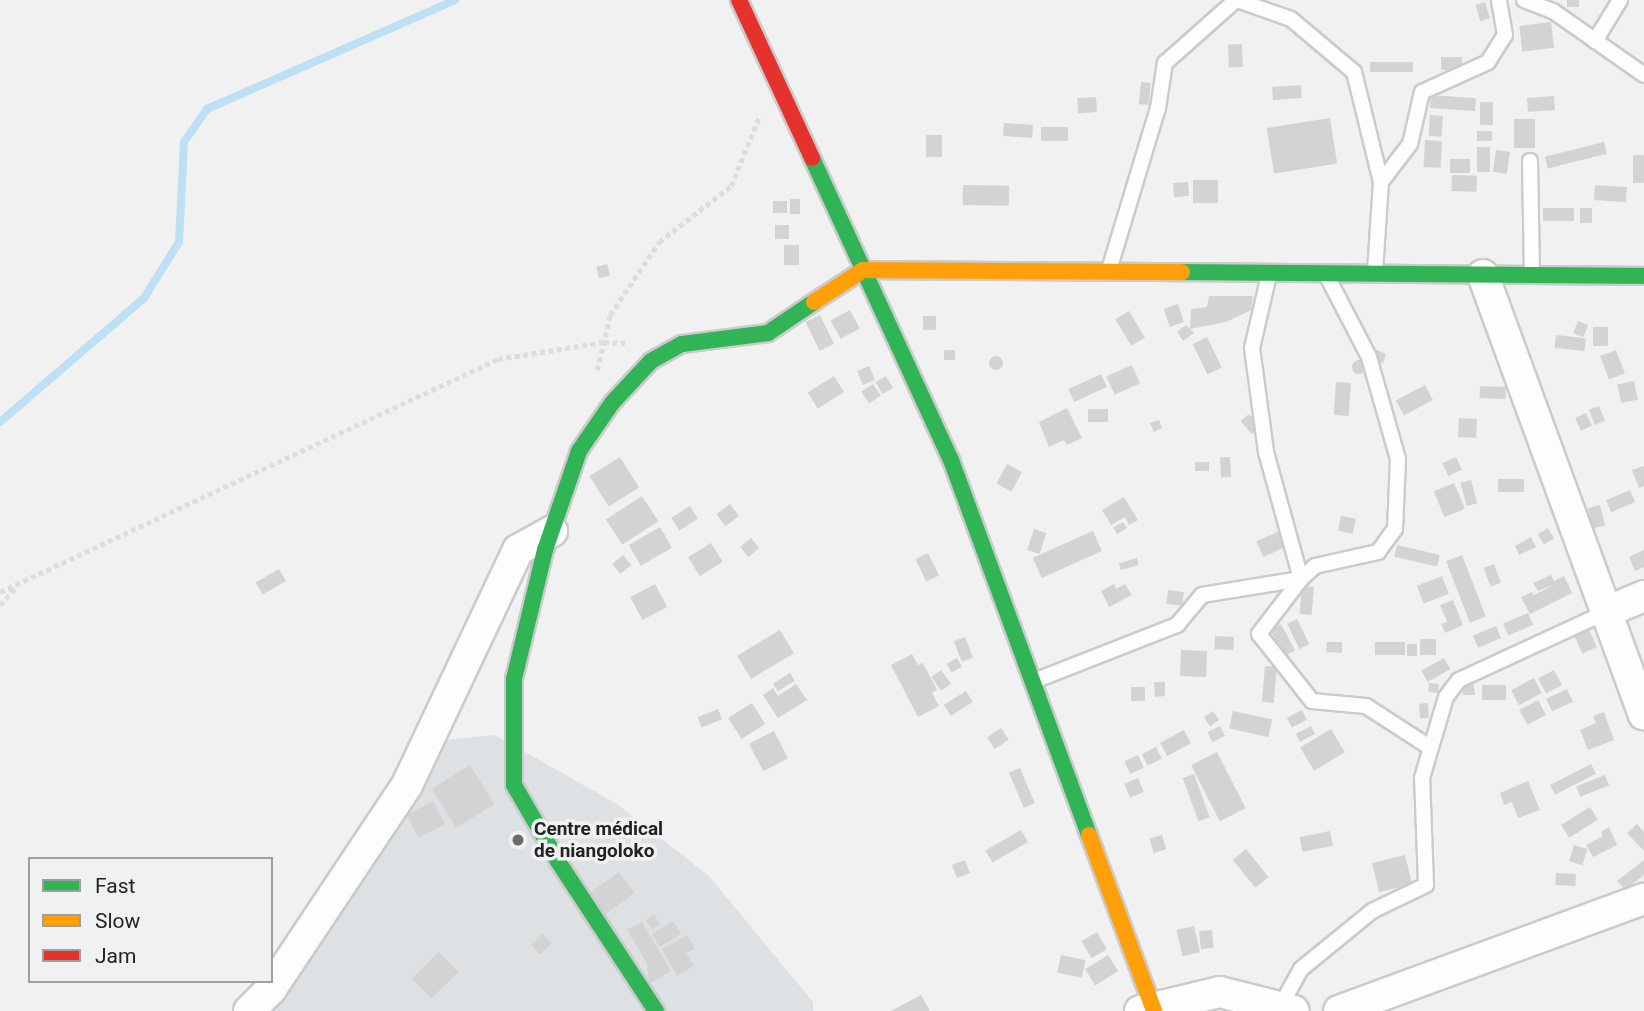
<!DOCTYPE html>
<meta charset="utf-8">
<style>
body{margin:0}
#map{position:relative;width:1644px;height:1011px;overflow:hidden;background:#f1f1f1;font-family:Roboto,sans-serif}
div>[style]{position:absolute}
.built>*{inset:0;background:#dde1e4}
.stream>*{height:8px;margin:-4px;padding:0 4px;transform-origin:4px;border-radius:4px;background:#bde0f5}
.building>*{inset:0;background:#d3d3d3;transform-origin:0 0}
.round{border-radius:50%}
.path>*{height:4.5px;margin-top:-2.25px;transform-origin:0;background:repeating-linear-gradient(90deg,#ddd 0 5px,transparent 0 8.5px)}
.roads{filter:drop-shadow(2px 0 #cbcbcb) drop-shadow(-2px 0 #cbcbcb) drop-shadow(0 2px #cbcbcb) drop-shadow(0 -2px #cbcbcb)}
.lane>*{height:14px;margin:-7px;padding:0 7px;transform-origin:7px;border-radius:7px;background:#fdfdfd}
.street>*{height:30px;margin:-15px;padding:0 15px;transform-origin:15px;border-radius:15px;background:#fdfdfd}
.fast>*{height:16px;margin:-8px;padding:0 8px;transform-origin:8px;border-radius:8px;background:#30b455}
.slow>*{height:16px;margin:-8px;padding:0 8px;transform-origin:8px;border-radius:8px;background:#ff9f0a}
.jam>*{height:16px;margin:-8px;padding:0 8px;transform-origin:8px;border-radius:8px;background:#e5322d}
.dots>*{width:19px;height:19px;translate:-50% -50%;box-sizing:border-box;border:4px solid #f0f1f2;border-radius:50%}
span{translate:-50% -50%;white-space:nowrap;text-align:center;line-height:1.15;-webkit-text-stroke:7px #f0f1f2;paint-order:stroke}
.poi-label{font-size:19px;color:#222323;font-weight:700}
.left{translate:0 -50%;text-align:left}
.legend{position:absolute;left:28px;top:857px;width:245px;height:126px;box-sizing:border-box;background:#f0f1f2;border:2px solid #9e9f9f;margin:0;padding:9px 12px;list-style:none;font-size:21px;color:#222323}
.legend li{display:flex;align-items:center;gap:14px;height:35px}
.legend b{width:35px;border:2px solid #9e9f9f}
</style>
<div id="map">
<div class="built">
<i style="clip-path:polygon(495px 735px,617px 804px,709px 876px,813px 1002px,813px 1011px,249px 1011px,444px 740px)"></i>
</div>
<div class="stream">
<i style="left:0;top:422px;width:190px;rotate:-40.7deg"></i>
<i style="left:144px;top:298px;width:66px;rotate:-58deg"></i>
<i style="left:179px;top:242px;width:100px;rotate:-87.1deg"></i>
<i style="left:184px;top:142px;width:40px;rotate:-55.1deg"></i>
<i style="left:207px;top:109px;width:271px;rotate:-23.7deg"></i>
</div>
<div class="building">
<i style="left:1567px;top:0;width:12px;height:7px"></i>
<i style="left:1485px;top:2px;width:17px;height:10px;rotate:73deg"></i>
<i style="left:1551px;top:22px;width:26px;height:32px;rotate:83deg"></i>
<i style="left:1242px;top:44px;width:23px;height:14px;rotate:88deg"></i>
<i style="left:1441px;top:57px;width:21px;height:13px"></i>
<i style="left:1370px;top:62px;width:43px;height:10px"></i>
<i style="left:1141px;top:82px;width:10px;height:22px;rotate:6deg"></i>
<i style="left:1301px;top:85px;width:13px;height:29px;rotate:86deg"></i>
<i style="left:1431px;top:95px;width:45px;height:13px;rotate:4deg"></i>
<i style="left:1554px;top:96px;width:14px;height:27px;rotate:86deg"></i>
<i style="left:1096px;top:97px;width:15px;height:19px;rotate:86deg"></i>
<i style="left:1480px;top:102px;width:13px;height:23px"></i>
<i style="left:1430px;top:115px;width:13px;height:21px;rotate:4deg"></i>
<i style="left:1330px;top:118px;width:46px;height:64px;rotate:81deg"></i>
<i style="left:1514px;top:119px;width:21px;height:29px"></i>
<i style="left:1004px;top:123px;width:29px;height:13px;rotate:4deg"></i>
<i style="left:1041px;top:127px;width:27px;height:14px"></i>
<i style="left:1492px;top:131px;width:10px;height:15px;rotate:90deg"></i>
<i style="left:926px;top:135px;width:16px;height:22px"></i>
<i style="left:1425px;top:140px;width:17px;height:27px;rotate:3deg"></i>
<i style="left:1604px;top:142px;width:12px;height:61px;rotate:76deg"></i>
<i style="left:1477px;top:147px;width:13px;height:25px"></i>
<i style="left:1496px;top:150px;width:14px;height:22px;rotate:8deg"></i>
<i style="left:1633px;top:155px;width:11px;height:28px"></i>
<i style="left:1450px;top:159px;width:20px;height:14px"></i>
<i style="left:1452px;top:175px;width:25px;height:16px;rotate:2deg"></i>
<i style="left:1193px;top:180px;width:25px;height:23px"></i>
<i style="left:1188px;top:182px;width:14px;height:15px;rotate:86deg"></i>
<i style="left:963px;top:185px;width:46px;height:20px;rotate:1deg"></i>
<i style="left:1595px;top:185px;width:32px;height:15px;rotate:4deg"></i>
<i style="left:790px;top:199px;width:10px;height:15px"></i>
<i style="left:773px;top:201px;width:14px;height:12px"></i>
<i style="left:1543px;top:208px;width:31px;height:13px"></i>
<i style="left:1580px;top:208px;width:12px;height:15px"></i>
<i style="left:775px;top:225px;width:14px;height:14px"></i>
<i style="left:784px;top:245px;width:15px;height:20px"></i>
<i style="left:607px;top:264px;width:12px;height:11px;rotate:76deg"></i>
<i style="clip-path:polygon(1209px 296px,1253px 296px,1251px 310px,1226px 322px,1190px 329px,1194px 333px,1183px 341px,1177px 332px,1186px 325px,1190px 329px,1191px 309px,1207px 307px)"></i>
<i style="left:1178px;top:304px;width:19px;height:15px;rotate:72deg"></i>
<i style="left:850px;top:310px;width:21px;height:22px;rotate:62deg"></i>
<i style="left:1129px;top:311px;width:31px;height:16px;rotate:59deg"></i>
<i style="left:820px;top:315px;width:32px;height:16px;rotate:64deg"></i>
<i style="left:923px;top:316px;width:13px;height:14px"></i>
<i style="left:1578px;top:321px;width:11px;height:13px;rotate:22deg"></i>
<i style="left:1593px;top:327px;width:15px;height:19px"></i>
<i style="left:1556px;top:335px;width:30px;height:13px;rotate:6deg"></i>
<i style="left:1207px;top:337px;width:34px;height:16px;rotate:64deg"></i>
<i style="left:955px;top:350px;width:10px;height:11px;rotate:90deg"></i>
<i style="clip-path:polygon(1377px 350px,1386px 354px,1383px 363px,1378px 363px,1373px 354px)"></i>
<i style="left:1616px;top:350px;width:25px;height:17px;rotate:69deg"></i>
<i class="round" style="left:989px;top:356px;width:14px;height:14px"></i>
<i class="round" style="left:1352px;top:360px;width:14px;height:14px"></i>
<i style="left:1132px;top:365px;width:20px;height:28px;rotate:66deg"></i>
<i style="left:869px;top:366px;width:15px;height:13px;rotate:67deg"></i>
<i style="left:1101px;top:374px;width:14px;height:36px;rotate:65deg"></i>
<i style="left:834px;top:376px;width:19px;height:31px;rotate:58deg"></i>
<i style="left:886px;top:376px;width:14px;height:12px;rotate:60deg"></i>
<i style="left:1634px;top:381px;width:19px;height:17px;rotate:78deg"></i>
<i style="left:1336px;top:382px;width:15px;height:33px;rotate:4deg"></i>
<i style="left:873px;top:384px;width:14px;height:14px;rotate:56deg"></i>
<i style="left:1425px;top:385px;width:17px;height:33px;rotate:62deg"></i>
<i style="left:1480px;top:386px;width:26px;height:12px;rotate:2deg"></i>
<i style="left:1599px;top:406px;width:16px;height:11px;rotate:68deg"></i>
<i style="clip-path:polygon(1067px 408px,1082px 438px,1067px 445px,1064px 440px,1049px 447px,1039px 422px)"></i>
<i style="left:1088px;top:409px;width:20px;height:13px"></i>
<i style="left:1586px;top:413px;width:14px;height:12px;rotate:65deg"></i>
<i style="left:1249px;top:414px;width:17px;height:11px;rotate:50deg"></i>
<i style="left:1459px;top:418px;width:18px;height:19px;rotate:3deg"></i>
<i style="clip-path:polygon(1159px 420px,1162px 428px,1154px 432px,1150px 423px)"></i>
<i style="left:620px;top:457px;width:36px;height:36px;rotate:58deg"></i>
<i style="left:1230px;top:457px;width:20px;height:10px;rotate:87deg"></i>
<i style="left:1456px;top:457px;width:14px;height:15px;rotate:65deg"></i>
<i style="left:1209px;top:462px;width:9px;height:14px;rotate:90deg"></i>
<i style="left:1007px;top:464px;width:17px;height:22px;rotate:28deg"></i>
<i style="clip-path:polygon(1644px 466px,1644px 486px,1639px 488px,1632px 470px)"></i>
<i style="left:1524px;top:479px;width:13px;height:26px;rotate:90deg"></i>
<i style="left:1471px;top:480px;width:24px;height:11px;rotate:75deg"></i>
<i style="left:1454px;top:483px;width:28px;height:22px;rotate:67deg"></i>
<i style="left:1630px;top:490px;width:13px;height:26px;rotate:67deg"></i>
<i style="left:642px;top:496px;width:30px;height:43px;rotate:57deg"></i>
<i style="clip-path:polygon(1124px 497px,1138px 520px,1129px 525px,1125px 517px,1111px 525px,1102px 510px)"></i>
<i style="left:730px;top:504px;width:15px;height:17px;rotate:53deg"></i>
<i style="left:1600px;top:505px;width:21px;height:13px;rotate:76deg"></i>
<i style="left:690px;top:506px;width:15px;height:22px;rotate:58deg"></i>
<i style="left:1341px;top:516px;width:15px;height:15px;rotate:11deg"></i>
<i style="clip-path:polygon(1123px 522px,1127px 528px,1117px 534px,1113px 527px)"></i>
<i style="left:660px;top:527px;width:24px;height:36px;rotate:60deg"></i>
<i style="left:1548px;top:528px;width:12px;height:12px;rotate:59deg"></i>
<i style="left:1034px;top:529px;width:13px;height:22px;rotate:18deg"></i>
<i style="left:1093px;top:531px;width:22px;height:66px;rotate:66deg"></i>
<i style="left:1279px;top:531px;width:17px;height:25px;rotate:65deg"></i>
<i style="clip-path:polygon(1531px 537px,1536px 547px,1519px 555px,1515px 546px)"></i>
<i style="left:751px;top:538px;width:13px;height:14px;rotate:51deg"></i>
<i style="left:711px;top:543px;width:22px;height:27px;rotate:58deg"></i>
<i style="left:1397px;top:545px;width:44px;height:12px;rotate:13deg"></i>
<i style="clip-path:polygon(1644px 550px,1644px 567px,1635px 571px,1629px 557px)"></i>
<i style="left:928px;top:553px;width:25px;height:14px;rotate:64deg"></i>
<i style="left:623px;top:555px;width:13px;height:14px;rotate:51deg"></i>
<i style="left:1462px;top:555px;width:66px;height:17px;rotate:69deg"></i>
<i style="left:1137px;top:558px;width:7px;height:19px;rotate:74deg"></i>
<i style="left:1494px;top:564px;width:20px;height:11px;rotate:70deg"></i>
<i style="left:279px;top:569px;width:14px;height:27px;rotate:60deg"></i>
<i style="clip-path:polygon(1551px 575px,1554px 581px,1564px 576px,1572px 593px,1530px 614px,1521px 597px,1532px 592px,1534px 595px,1556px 584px,1538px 591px,1533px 583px)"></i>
<i style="left:1442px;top:576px;width:19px;height:27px;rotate:69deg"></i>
<i style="left:655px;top:584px;width:26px;height:28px;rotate:62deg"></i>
<i style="clip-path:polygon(1114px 584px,1116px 589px,1125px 584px,1132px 595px,1109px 607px,1101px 591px)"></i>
<i style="left:1302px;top:586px;width:12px;height:28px;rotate:5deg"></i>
<i style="left:1168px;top:590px;width:16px;height:14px;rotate:7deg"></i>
<i style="clip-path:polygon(1453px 600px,1463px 625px,1445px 633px,1441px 624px,1447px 622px,1440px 605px)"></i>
<i style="left:1528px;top:613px;width:13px;height:27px;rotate:67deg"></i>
<i style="left:1297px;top:619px;width:28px;height:11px;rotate:64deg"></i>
<i style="left:1281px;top:624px;width:30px;height:12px;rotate:62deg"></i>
<i style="left:1496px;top:626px;width:13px;height:25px;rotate:67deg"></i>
<i style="left:1588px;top:627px;width:22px;height:16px;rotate:66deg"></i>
<i style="left:780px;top:630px;width:27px;height:50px;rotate:59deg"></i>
<i style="left:1215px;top:636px;width:19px;height:13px;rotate:3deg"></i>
<i style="left:965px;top:637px;width:22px;height:12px;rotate:69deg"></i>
<i style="left:1420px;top:639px;width:16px;height:16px"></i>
<i style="clip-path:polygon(1327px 642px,1342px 642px,1342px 653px,1326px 652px)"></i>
<i style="left:1375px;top:642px;width:30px;height:13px"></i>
<i style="left:1407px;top:644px;width:10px;height:12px"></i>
<i style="left:1181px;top:650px;width:26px;height:26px;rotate:2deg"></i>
<i style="clip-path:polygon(912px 654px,918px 665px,923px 663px,937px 690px,932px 693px,939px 706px,918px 717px,891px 665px)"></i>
<i style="left:957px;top:658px;width:10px;height:12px;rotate:61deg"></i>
<i style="left:1444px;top:658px;width:13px;height:26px;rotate:61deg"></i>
<i style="left:1265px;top:666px;width:12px;height:36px;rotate:5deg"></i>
<i style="left:941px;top:670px;width:17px;height:12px;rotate:54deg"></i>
<i style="left:1554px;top:670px;width:17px;height:18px;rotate:62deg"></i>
<i style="left:790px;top:673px;width:9px;height:20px;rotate:58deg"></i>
<i style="left:1534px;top:678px;width:17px;height:26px;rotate:62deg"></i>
<i style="clip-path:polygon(1473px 681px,1475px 695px,1463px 695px,1462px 682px)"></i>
<i style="clip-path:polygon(1154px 682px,1165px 682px,1165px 696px,1155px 697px)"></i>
<i style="left:1429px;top:683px;width:10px;height:9px;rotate:6deg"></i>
<i style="clip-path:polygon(796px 684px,807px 700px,778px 718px,763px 695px,773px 688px,778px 696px)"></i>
<i style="left:1506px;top:685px;width:15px;height:24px;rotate:90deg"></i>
<i style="left:1131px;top:687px;width:14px;height:14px"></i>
<i style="left:1567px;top:689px;width:14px;height:23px;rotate:65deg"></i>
<i style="left:966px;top:691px;width:13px;height:26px;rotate:58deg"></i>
<i style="left:1538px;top:700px;width:17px;height:21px;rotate:62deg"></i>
<i style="left:752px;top:703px;width:25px;height:28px;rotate:58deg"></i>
<i style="left:1428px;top:703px;width:15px;height:9px;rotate:86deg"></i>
<i style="left:718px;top:709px;width:11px;height:22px;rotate:68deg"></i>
<i style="left:1302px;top:710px;width:11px;height:17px;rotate:63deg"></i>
<i style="left:1213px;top:711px;width:11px;height:11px;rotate:56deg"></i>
<i style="left:1233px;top:711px;width:40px;height:18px;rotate:12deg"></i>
<i style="clip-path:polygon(1604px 712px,1614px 740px,1588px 750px,1580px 730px,1596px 723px,1593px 716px)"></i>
<i style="left:1220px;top:726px;width:11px;height:14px;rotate:63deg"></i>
<i style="left:1311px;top:726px;width:9px;height:17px;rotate:63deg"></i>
<i style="left:1001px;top:728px;width:14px;height:17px;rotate:56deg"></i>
<i style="left:1331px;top:729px;width:27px;height:36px;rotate:59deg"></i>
<i style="left:1184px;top:730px;width:15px;height:27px;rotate:62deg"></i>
<i style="left:774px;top:731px;width:31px;height:28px;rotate:63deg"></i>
<i style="left:1156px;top:747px;width:13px;height:16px;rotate:63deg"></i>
<i style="left:1217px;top:752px;width:63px;height:29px;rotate:63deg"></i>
<i style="left:1138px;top:755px;width:14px;height:15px;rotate:65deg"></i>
<i style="left:1591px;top:764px;width:11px;height:46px;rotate:63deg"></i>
<i style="left:470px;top:765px;width:46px;height:45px;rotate:58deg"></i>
<i style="left:1020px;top:768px;width:38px;height:12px;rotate:67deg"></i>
<i style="left:1194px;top:774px;width:46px;height:12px;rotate:70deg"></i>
<i style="left:1605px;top:775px;width:11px;height:31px;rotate:68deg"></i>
<i style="left:1138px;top:778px;width:15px;height:15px;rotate:67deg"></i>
<i style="clip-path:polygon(1528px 781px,1540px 810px,1518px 818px,1512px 802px,1504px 805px,1500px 793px)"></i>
<i style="left:433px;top:801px;width:26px;height:30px;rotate:62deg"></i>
<i style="left:1590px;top:807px;width:15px;height:34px;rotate:58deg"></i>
<i style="clip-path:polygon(1637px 824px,1644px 832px,1644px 851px,1627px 833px)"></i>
<i style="clip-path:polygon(1609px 827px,1617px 845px,1593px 857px,1586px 845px,1603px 836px,1601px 832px)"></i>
<i style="left:1021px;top:830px;width:14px;height:41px;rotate:60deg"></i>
<i style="left:1330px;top:831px;width:15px;height:31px;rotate:79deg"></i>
<i style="left:1162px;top:835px;width:15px;height:13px;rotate:74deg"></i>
<i style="left:1574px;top:845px;width:14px;height:17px;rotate:17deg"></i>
<i style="left:1246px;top:849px;width:36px;height:17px;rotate:51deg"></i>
<i style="left:1405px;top:855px;width:30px;height:34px;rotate:76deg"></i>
<i style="left:965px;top:860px;width:14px;height:14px;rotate:69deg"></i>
<i style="clip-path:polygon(1644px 860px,1644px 875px,1625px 890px,1617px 881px)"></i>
<i style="left:619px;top:872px;width:26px;height:37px;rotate:54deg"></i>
<i style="left:1556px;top:873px;width:20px;height:12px;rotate:3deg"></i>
<i style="left:654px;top:915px;width:11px;height:10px;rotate:56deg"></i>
<i style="left:673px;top:921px;width:15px;height:25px;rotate:58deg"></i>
<i style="clip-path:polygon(642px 922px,671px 971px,649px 984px,647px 963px,627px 930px)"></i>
<i style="left:1194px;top:926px;width:27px;height:18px;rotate:77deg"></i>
<i style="left:1212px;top:930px;width:18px;height:13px;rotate:84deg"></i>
<i style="left:1097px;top:932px;width:20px;height:18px;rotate:60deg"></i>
<i style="left:543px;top:934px;width:13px;height:16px;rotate:48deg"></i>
<i style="clip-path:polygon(687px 935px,695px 949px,686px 953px,694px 966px,677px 976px,662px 949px)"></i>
<i style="left:439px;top:952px;width:28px;height:38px;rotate:46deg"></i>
<i style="left:1061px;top:955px;width:25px;height:18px;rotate:12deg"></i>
<i style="left:1108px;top:955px;width:19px;height:27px;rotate:58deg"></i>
<i style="clip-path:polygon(921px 995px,930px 1011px,891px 1011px)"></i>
</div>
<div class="path">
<i style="left:597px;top:370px;width:57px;rotate:-76.7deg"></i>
<i style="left:610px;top:315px;width:88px;rotate:-56.1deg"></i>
<i style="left:659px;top:242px;width:91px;rotate:-37.9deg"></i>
<i style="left:731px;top:186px;width:74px;rotate:-67.9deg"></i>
<i style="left:0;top:592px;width:550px;rotate:-25.07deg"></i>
<i style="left:498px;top:359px;width:107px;rotate:-9.1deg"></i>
<i style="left:604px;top:342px;width:21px;rotate:3deg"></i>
<i style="left:0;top:605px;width:24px;rotate:-48deg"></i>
</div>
<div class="roads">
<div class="lane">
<i style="left:1237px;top:0;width:57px;rotate:19.4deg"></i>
<i style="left:1291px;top:19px;width:82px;rotate:40.1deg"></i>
<i style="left:1354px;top:72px;width:113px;rotate:76.2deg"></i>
<i style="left:1524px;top:0;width:31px;rotate:21deg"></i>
<i style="left:1553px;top:11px;width:111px;rotate:35.1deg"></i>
<i style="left:1595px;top:41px;width:48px;rotate:-58.6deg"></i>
<i style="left:1530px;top:161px;width:114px;rotate:89deg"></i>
<i style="left:1109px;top:270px;width:169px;rotate:-73.2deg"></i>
<i style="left:1158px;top:108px;width:46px;rotate:-81.2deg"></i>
<i style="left:1165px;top:63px;width:95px;rotate:-41.6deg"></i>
<i style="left:1375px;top:272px;width:90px;rotate:-86.2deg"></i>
<i style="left:1381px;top:182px;width:48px;rotate:-52.7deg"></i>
<i style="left:1410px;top:144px;width:53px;rotate:-77deg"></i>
<i style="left:1422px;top:92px;width:72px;rotate:-24.4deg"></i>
<i style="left:1488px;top:62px;width:32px;rotate:-58deg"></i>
<i style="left:1505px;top:35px;width:36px;rotate:-100deg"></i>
<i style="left:1269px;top:275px;width:75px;rotate:103.1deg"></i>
<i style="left:1252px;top:348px;width:105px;rotate:82.3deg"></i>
<i style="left:1266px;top:452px;width:132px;rotate:74.6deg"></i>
<i style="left:1301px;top:579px;width:69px;rotate:127.4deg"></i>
<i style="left:1259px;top:634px;width:85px;rotate:51.7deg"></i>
<i style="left:1312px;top:701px;width:54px;rotate:5.3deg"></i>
<i style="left:1366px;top:706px;width:77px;rotate:32.9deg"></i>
<i style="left:1034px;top:681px;width:154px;rotate:-21.4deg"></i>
<i style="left:1177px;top:625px;width:39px;rotate:-50deg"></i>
<i style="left:1202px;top:595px;width:100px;rotate:-9.2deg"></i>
<i style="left:1301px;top:579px;width:19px;rotate:-43deg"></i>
<i style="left:1315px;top:566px;width:65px;rotate:-12.5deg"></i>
<i style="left:1378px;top:552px;width:29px;rotate:-54deg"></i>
<i style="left:1395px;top:529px;width:70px;rotate:-87.5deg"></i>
<i style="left:1398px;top:459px;width:106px;rotate:-105.9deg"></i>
<i style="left:1369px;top:357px;width:91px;rotate:-117.4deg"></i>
<i style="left:1280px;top:1007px;width:43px;rotate:-61.1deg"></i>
<i style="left:1301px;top:969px;width:92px;rotate:-39.2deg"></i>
<i style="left:1372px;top:911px;width:60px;rotate:-25.7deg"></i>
<i style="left:1426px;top:885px;width:107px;rotate:-92.1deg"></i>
<i style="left:1422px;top:778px;width:84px;rotate:-73.5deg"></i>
<i style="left:1446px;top:697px;width:21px;rotate:-53deg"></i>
<i style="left:1459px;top:680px;width:162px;rotate:-24.8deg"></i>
</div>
<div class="street">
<i style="left:1483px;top:275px;width:468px;rotate:69.9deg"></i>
<i style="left:1606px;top:612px;width:41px;rotate:-22.8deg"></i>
<i style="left:249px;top:1011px;width:31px;rotate:-45deg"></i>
<i style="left:271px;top:989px;width:245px;rotate:-56.3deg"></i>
<i style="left:407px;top:785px;width:260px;rotate:-64.7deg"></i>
<i style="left:518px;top:550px;width:39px;rotate:-29deg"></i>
<i style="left:1140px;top:1011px;width:82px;rotate:-13.4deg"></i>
<i style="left:1220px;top:992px;width:76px;rotate:14.4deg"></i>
<i style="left:1339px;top:1011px;width:325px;rotate:-20.2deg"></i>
</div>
<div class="fast">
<i style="left:812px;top:158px;width:332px;rotate:65.3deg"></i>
<i style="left:951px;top:460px;width:400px;rotate:69.8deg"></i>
<i style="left:1182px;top:272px;width:462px;rotate:0.5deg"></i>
<i style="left:656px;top:1011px;width:179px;rotate:-123.2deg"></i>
<i style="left:558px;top:861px;width:88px;rotate:-120.1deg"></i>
<i style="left:514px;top:785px;width:106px;rotate:-90deg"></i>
<i style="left:514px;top:679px;width:133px;rotate:-76.5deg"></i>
<i style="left:545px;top:550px;width:105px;rotate:-71deg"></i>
<i style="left:579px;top:451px;width:58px;rotate:-55.5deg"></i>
<i style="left:612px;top:403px;width:57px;rotate:-47.1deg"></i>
<i style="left:651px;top:361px;width:35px;rotate:-29deg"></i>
<i style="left:682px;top:344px;width:87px;rotate:-7.3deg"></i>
<i style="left:768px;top:333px;width:55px;rotate:-34deg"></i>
</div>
<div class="slow">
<i style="left:814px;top:302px;width:59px;rotate:-33.1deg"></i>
<i style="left:863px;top:270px;width:319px;rotate:0.4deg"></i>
<i style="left:1089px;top:835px;width:188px;rotate:69.7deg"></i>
</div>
<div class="jam">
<i style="left:739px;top:0;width:174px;rotate:65.2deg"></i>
</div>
</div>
<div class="dots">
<i style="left:518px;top:840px;background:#6a6b6b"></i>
</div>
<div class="poi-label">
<span class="left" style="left:534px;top:840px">Centre médical<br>de niangoloko</span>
</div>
<ul class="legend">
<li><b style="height:9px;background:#30b455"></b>Fast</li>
<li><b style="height:9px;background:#ff9f0a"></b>Slow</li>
<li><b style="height:9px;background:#e5322d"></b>Jam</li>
</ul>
</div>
